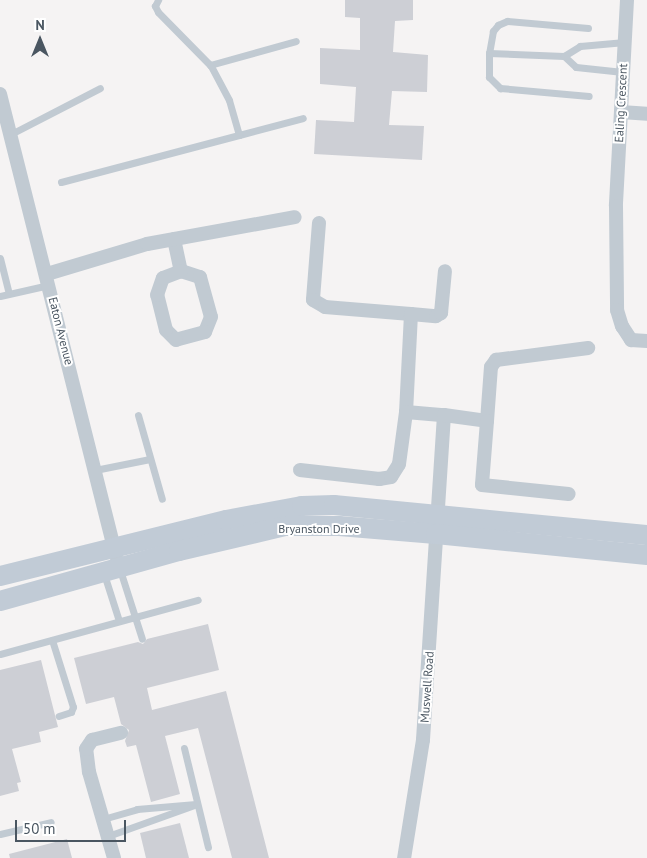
<!DOCTYPE html>
<style>
body{margin:0}
#map{position:relative;width:647px;height:858px;overflow:hidden;background:#f5f3f3;font-family:"PT Sans",sans-serif}
div>[style]{position:absolute}
.building>*{inset:0;background:#cdcfd5}
.lane>*{height:7px;margin:-3.5px;padding:0 3.5px;transform-origin:3.5px;border-radius:3.5px;background:#c1cad2}
.street>*{height:14px;margin:-7px;padding:0 7px;transform-origin:7px;border-radius:7px;background:#c1cad2}
.secondary>*{height:20px;margin:-10px;padding:0 10px;transform-origin:10px;border-radius:10px;background:#c1cbd6}
span{translate:-50% -50%;white-space:nowrap;text-align:center;line-height:1.15;-webkit-text-stroke:4px #fff;paint-order:stroke}
.street-label{font-size:12px;color:#4a5661}
.north{position:absolute;left:15px;top:15px;width:50px;height:50px;-webkit-text-stroke:4px #fff;paint-order:stroke;rotate:0deg;font-size:14px;font-weight:700;line-height:20px;text-align:center;color:#4a5661}
.north::after{content:'';display:block;margin:auto;width:18px;height:22px;background:#4a5661;clip-path:polygon(50% 0,100% 100%,50% 72%,0 100%)}
.scale{position:absolute;left:15px;top:820px;width:111px;height:22px;box-sizing:border-box;border:2px solid #4a5661;border-top:0;padding-left:6px;font-size:15px;line-height:18px;white-space:nowrap;color:#4a5661;-webkit-text-stroke:4px #fff;paint-order:stroke}
</style>
<div id="map">
<div class="building">
<i style="clip-path:polygon(345px 0,413px 0,413px 20px,395px 21px,393px 52px,428px 55px,427px 92px,392px 91px,389px 125px,424px 126px,422px 160px,314px 154px,316px 120px,354px 122px,356px 87px,320px 84px,320px 48px,360px 50px,360px 18px,345px 17px)"></i>
<i style="clip-path:polygon(208px 624px,219px 670px,147px 688px,152px 710px,226px 691px,269px 858px,232px 858px,198px 728px,165px 736px,180px 794px,151px 802px,136px 745px,127px 747px,125px 741px,129px 730px,121px 724px,114px 697px,86px 704px,74px 658px,138px 642px,143px 644px,147px 639px)"></i>
<i style="clip-path:polygon(41px 660px,58px 727px,39px 732px,41px 742px,12px 749px,21px 782px,17px 783px,19px 791px,0 796px,0 670px)"></i>
<i style="clip-path:polygon(180px 823px,189px 858px,146px 858px,140px 833px)"></i>
<i style="clip-path:polygon(67px 839px,72px 858px,10px 858px,9px 854px)"></i>
</div>
<div class="lane">
<i style="left:588px;top:28px;width:81px;rotate:-175.1deg"></i>
<i style="left:507px;top:21px;width:10px;rotate:156deg"></i>
<i style="left:498px;top:25px;width:8px;rotate:130deg"></i>
<i style="left:493px;top:31px;width:22px;rotate:100deg"></i>
<i style="left:489px;top:53px;width:24px;rotate:90deg"></i>
<i style="left:489px;top:77px;width:16px;rotate:45deg"></i>
<i style="left:500px;top:88px;width:89px;rotate:5.1deg"></i>
<i style="left:489px;top:53px;width:75px;rotate:2.3deg"></i>
<i style="left:564px;top:56px;width:19px;rotate:-32deg"></i>
<i style="left:580px;top:46px;width:45px;rotate:-5.1deg"></i>
<i style="left:564px;top:56px;width:16px;rotate:43deg"></i>
<i style="left:576px;top:67px;width:47px;rotate:6.1deg"></i>
<i style="left:210px;top:65px;width:89px;rotate:-15.6deg"></i>
<i style="left:11px;top:134px;width:100px;rotate:-27.3deg"></i>
<i style="left:239px;top:135px;width:66px;rotate:-14.9deg"></i>
<i style="left:61px;top:182px;width:184px;rotate:-14.8deg"></i>
<i style="left:239px;top:135px;width:36px;rotate:-106deg"></i>
<i style="left:229px;top:100px;width:40px;rotate:-118deg"></i>
<i style="left:210px;top:65px;width:74px;rotate:-134.5deg"></i>
<i style="left:158px;top:12px;width:7px;rotate:-117deg"></i>
<i style="left:155px;top:6px;width:7px;rotate:-63deg"></i>
<i style="left:0;top:258px;width:36px;rotate:76deg"></i>
<i style="left:0;top:296px;width:50px;rotate:-12.7deg"></i>
<i style="left:138px;top:415px;width:87px;rotate:74.1deg"></i>
<i style="left:95px;top:470px;width:56px;rotate:-11.3deg"></i>
<i style="left:120px;top:570px;width:72px;rotate:72.3deg"></i>
<i style="left:104px;top:574px;width:49px;rotate:72.3deg"></i>
<i style="left:52px;top:640px;width:70px;rotate:72.6deg"></i>
<i style="left:73px;top:707px;width:5px;rotate:112deg"></i>
<i style="left:71px;top:712px;width:13px;rotate:162deg"></i>
<i style="left:0;top:654px;width:205px;rotate:-15.3deg"></i>
<i style="left:184px;top:748px;width:102px;rotate:76.4deg"></i>
<i style="left:103px;top:819px;width:35px;rotate:-16deg"></i>
<i style="left:137px;top:809px;width:59px;rotate:-4.8deg"></i>
<i style="left:0;top:834px;width:52px;rotate:-13.2deg"></i>
<i style="left:108px;top:836px;width:91px;rotate:-19.8deg"></i>
</div>
<div class="street">
<i style="left:627px;top:0;width:206px;rotate:93.1deg"></i>
<i style="left:616px;top:206px;width:104px;rotate:89.4deg"></i>
<i style="left:617px;top:310px;width:17px;rotate:73deg"></i>
<i style="left:622px;top:326px;width:17px;rotate:57deg"></i>
<i style="left:631px;top:340px;width:16px;rotate:4deg"></i>
<i style="left:0;top:94px;width:476px;rotate:75.9deg"></i>
<i style="left:621px;top:112px;width:26px;rotate:4deg"></i>
<i style="left:319px;top:223px;width:77px;rotate:94.5deg"></i>
<i style="left:313px;top:300px;width:14px;rotate:30deg"></i>
<i style="left:325px;top:307px;width:86px;rotate:4.7deg"></i>
<i style="left:411px;top:314px;width:98px;rotate:92.9deg"></i>
<i style="left:406px;top:412px;width:38px;rotate:5deg"></i>
<i style="left:444px;top:415px;width:326px;rotate:93.7deg"></i>
<i style="left:423px;top:740px;width:120px;rotate:99.1deg"></i>
<i style="left:174px;top:239px;width:33px;rotate:78deg"></i>
<i style="left:181px;top:271px;width:20px;rotate:18deg"></i>
<i style="left:200px;top:277px;width:41px;rotate:74.6deg"></i>
<i style="left:211px;top:317px;width:16px;rotate:112deg"></i>
<i style="left:205px;top:332px;width:30px;rotate:165deg"></i>
<i style="left:176px;top:340px;width:14px;rotate:-135deg"></i>
<i style="left:166px;top:330px;width:36px;rotate:-104deg"></i>
<i style="left:157px;top:295px;width:18px;rotate:-71deg"></i>
<i style="left:163px;top:278px;width:19px;rotate:-21deg"></i>
<i style="left:47px;top:274px;width:104px;rotate:-16.7deg"></i>
<i style="left:147px;top:244px;width:150px;rotate:-10.3deg"></i>
<i style="left:411px;top:314px;width:25px;rotate:5deg"></i>
<i style="left:436px;top:316px;width:6px;rotate:-31deg"></i>
<i style="left:441px;top:313px;width:42px;rotate:-84.6deg"></i>
<i style="left:444px;top:415px;width:43px;rotate:7.9deg"></i>
<i style="left:487px;top:421px;width:54px;rotate:-85.8deg"></i>
<i style="left:491px;top:367px;width:9px;rotate:-54deg"></i>
<i style="left:496px;top:360px;width:93px;rotate:-7.4deg"></i>
<i style="left:487px;top:421px;width:64px;rotate:94.5deg"></i>
<i style="left:482px;top:485px;width:87px;rotate:5.9deg"></i>
<i style="left:300px;top:470px;width:80px;rotate:6.5deg"></i>
<i style="left:379px;top:479px;width:12px;rotate:-9deg"></i>
<i style="left:391px;top:477px;width:15px;rotate:-58deg"></i>
<i style="left:399px;top:464px;width:52px;rotate:-82.3deg"></i>
<i style="left:114px;top:858px;width:90px;rotate:-106.2deg"></i>
<i style="left:89px;top:772px;width:23px;rotate:-97deg"></i>
<i style="left:86px;top:749px;width:11px;rotate:-56deg"></i>
<i style="left:92px;top:740px;width:30px;rotate:-14deg"></i>
</div>
<div class="secondary">
<i style="left:0;top:576px;width:233px;rotate:-13.9deg"></i>
<i style="left:226px;top:520px;width:77px;rotate:-10.4deg"></i>
<i style="left:302px;top:506px;width:32px;rotate:-2deg"></i>
<i style="left:334px;top:505px;width:314px;rotate:5.5deg"></i>
<i style="left:0;top:601px;width:186px;rotate:-15.6deg"></i>
<i style="left:179px;top:551px;width:110px;rotate:-13.2deg"></i>
<i style="left:286px;top:526px;width:53px"></i>
<i style="left:339px;top:526px;width:97px;rotate:4.7deg"></i>
<i style="left:436px;top:534px;width:212px;rotate:5.7deg"></i>
</div>
<div class="street-label">
<span style="left:621px;top:103px;rotate:-87deg">Ealing Crescent</span>
<span style="left:61px;top:331px;rotate:76deg">Eaton Avenue</span>
<span style="left:319px;top:529px">Bryanston Drive</span>
<span style="left:427px;top:687px;rotate:-86deg">Muswell Road</span>
</div>
<div class="north">N</div>
<div class="scale">50 m</div>
</div>
